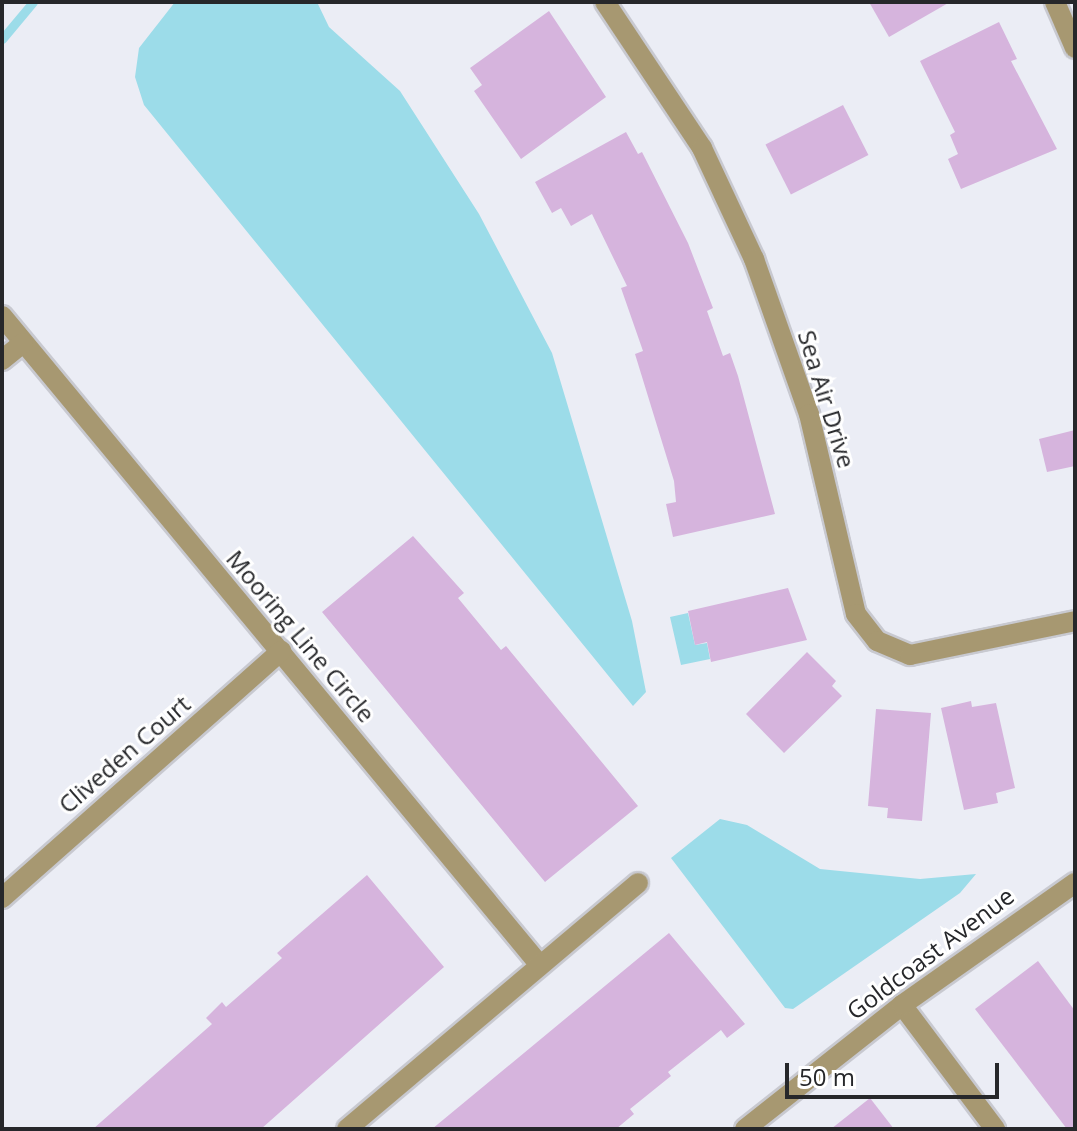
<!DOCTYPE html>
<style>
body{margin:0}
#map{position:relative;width:1077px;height:1131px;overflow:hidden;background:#ebedf5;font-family:"Open Sans",sans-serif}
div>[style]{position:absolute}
.water>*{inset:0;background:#9cdce9}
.stream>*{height:9px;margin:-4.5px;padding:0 4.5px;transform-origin:4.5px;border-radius:4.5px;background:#9cdce9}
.building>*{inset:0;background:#d6b4dd;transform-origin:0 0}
.roads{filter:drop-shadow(2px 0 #c8c9d0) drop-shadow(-2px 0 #c8c9d0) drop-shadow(0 2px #c8c9d0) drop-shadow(0 -2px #c8c9d0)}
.minor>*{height:20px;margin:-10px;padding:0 10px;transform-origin:10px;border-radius:10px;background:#a79871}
span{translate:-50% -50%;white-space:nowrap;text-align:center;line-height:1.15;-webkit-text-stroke:6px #fff;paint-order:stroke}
.street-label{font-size:24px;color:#26272a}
.frame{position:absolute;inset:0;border:4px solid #26272a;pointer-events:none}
.scale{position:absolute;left:785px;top:1063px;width:214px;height:36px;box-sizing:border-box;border:4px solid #26272a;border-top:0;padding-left:10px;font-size:24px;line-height:28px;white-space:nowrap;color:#26272a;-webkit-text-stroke:6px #fff;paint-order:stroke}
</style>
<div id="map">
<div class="water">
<i style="clip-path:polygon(175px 2px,317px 2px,329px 27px,400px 91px,479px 214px,552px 353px,632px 621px,646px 692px,633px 706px,144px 105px,135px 77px,139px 48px)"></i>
<i style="clip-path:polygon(688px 613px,695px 645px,707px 643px,710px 659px,681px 665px,670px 617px)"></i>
<i style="clip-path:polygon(720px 819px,747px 825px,820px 869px,920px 879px,976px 874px,960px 893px,793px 1009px,785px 1008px,671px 858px)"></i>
</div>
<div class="stream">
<i style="left:2px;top:39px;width:48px;rotate:-50deg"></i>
</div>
<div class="building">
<i style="clip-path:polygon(869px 2px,950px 2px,889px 37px)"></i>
<i style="clip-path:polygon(549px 11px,606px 97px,521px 159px,474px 91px,482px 85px,470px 68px)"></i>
<i style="clip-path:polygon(999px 22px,1017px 59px,1011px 61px,1057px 149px,961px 189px,948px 159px,958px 154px,950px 135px,955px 132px,920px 61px)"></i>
<i style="left:843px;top:105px;width:56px;height:87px;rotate:63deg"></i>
<i style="clip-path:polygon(626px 132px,638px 154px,642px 152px,688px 243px,713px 308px,707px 311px,723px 356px,730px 353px,738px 376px,775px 514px,673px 537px,666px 504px,676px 502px,674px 481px,635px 354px,643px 351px,621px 288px,627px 286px,592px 214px,571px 226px,561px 208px,552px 213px,535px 182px)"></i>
<i style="clip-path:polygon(1075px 430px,1075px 466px,1047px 472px,1039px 439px)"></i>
<i style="clip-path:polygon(413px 536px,464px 593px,458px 598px,501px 650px,506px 646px,638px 806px,545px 882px,322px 612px)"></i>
<i style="clip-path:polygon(788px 588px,807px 640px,711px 662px,707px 642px,695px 645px,688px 611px)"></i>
<i style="clip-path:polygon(807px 652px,836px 681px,832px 686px,842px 696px,784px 753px,746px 714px)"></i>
<i style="clip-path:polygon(971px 701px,972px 707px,996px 703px,1015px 788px,996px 793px,998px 803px,964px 810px,941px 708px)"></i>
<i style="clip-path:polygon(876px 709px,931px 713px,922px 821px,887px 818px,888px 808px,868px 806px)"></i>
<i style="clip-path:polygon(367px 875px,444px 967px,261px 1129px,93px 1129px,212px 1024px,206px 1018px,222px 1002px,226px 1007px,282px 958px,277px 953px)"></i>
<i style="clip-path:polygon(669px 933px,745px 1024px,727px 1038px,721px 1030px,668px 1072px,671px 1076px,630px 1109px,634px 1114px,616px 1129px,432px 1129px)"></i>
<i style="clip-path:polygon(1038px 961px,1075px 1011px,1075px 1129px,1067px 1129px,975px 1009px)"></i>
<i style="clip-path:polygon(870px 1098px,894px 1129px,831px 1129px)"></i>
</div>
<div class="roads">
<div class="minor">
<i style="left:605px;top:2px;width:175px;rotate:56.4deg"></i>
<i style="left:702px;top:148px;width:123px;rotate:64.9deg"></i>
<i style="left:754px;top:259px;width:164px;rotate:70.5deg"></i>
<i style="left:809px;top:414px;width:205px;rotate:76.8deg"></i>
<i style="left:856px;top:614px;width:34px;rotate:52deg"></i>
<i style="left:877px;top:641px;width:36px;rotate:23deg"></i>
<i style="left:910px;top:655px;width:168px;rotate:-11.6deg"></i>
<i style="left:1055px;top:2px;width:50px;rotate:66.5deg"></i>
<i style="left:2px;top:316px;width:842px;rotate:50.35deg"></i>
<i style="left:2px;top:360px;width:27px;rotate:-39deg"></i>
<i style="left:2px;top:898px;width:373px;rotate:-41.5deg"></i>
<i style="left:902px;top:1005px;width:155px;rotate:53.1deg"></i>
<i style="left:347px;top:1129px;width:381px;rotate:-40.2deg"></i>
<i style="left:745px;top:1129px;width:200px;rotate:-38.3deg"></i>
<i style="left:902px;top:1005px;width:212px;rotate:-35.2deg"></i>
</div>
</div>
<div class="street-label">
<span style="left:827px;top:399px;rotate:73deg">Sea Air Drive</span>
<span style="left:301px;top:636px;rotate:50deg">Mooring Line Circle</span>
<span style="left:124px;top:754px;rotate:-41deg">Cliveden Court</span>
<span style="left:930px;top:953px;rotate:-37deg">Goldcoast Avenue</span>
</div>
<div class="frame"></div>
<div class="scale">50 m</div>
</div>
